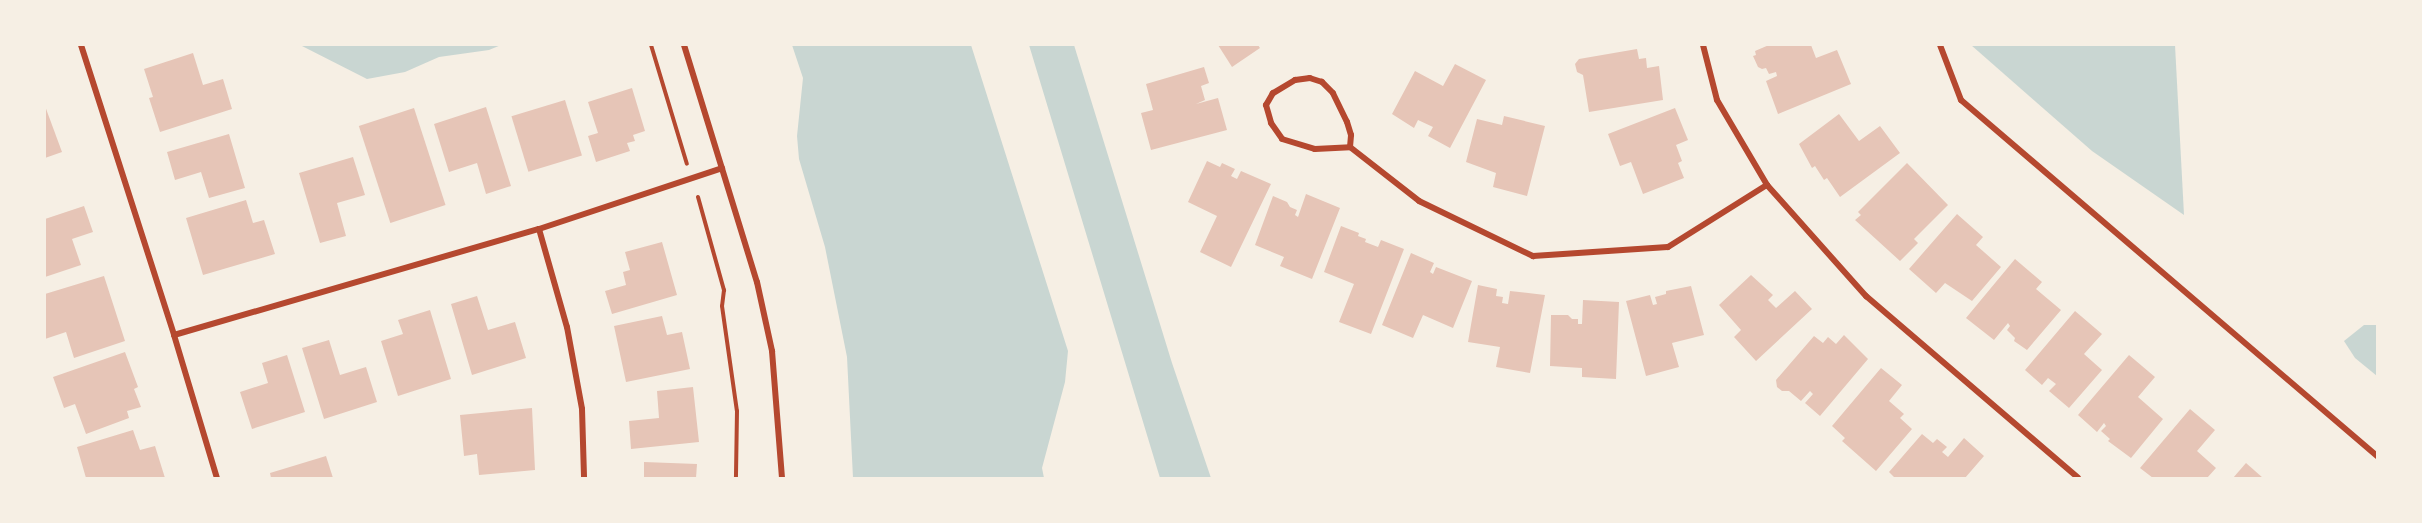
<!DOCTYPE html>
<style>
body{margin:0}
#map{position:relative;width:2422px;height:523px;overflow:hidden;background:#f6efe4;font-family:"Public Sans",sans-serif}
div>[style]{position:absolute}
.water>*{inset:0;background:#c9d6d2}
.building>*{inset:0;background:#e6c5b7;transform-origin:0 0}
.path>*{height:4px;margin:-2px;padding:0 2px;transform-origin:2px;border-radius:2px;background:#b5482f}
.minor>*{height:6px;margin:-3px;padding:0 3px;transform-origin:3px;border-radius:3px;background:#b5482f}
span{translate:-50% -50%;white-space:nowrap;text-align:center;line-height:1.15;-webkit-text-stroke:6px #f6efe4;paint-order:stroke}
.frame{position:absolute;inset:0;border:46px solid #f6efe4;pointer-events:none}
</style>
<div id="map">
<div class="water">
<i style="clip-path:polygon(300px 45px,501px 45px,489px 50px,439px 57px,405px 72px,367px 79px)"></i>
<i style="clip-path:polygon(792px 45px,971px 45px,1068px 351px,1065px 382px,1042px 468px,1044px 478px,853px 478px,847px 357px,825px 247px,799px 159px,797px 136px,803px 78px)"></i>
<i style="clip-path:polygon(1029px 45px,1074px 45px,1172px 363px,1211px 478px,1160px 478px)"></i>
<i style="clip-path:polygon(1971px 45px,2175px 45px,2184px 215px,2092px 151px)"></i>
<i style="clip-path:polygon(2364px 325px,2377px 325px,2377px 376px,2355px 358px,2344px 341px)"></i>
</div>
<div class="building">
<i style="clip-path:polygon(1218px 45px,1258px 45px,1260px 48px,1232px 67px)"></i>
<i style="clip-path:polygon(1769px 45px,1811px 45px,1816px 58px,1837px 50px,1851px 84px,1778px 114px,1766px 81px,1777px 76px,1776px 72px,1769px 74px,1766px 68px,1762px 69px,1758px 67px,1753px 56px,1756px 55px,1755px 51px)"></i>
<i style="clip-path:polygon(1637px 49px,1639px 59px,1646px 58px,1647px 68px,1659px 66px,1663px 100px,1589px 112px,1583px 75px,1577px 72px,1575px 64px,1579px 59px)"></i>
<i style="clip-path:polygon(193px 53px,203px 85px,223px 79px,232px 109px,160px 132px,149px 98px,153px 97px,144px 69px)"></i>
<i style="clip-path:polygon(1455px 64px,1486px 80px,1450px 148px,1428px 136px,1433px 127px,1418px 120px,1414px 128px,1392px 114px,1415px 71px,1443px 86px)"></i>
<i style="clip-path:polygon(1204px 67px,1209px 83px,1201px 86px,1205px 100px,1196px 104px,1218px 98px,1227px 130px,1151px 150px,1141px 113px,1153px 110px,1146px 84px)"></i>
<i style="clip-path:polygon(632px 88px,645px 131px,633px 135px,635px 141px,627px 143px,630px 151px,596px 162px,588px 136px,598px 133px,588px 102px)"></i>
<i style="left:565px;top:100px;width:58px;height:56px;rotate:73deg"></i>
<i style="clip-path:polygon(45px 106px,62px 152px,45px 158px)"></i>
<i style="clip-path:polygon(486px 107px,511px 186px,486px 194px,477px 163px,449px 172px,434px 124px)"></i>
<i style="left:414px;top:108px;width:102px;height:58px;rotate:72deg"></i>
<i style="clip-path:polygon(1675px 108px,1688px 140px,1676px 145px,1682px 161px,1678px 163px,1684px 178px,1643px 194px,1631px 162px,1620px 166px,1608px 134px)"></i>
<i style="clip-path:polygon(1839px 114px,1859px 141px,1880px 126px,1900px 153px,1840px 197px,1827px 178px,1824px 180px,1815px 166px,1812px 168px,1799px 144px)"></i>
<i style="clip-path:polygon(1504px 116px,1545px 126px,1527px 196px,1493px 187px,1496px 173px,1466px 162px,1477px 119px,1502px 125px)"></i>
<i style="clip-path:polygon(229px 134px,245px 188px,209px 198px,201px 172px,175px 180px,167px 152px)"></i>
<i style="clip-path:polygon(353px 157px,365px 195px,337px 203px,346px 236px,320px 243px,299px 173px)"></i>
<i style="clip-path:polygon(1207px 161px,1220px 167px,1222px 163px,1235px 169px,1231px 176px,1237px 179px,1241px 171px,1271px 184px,1231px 267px,1200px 252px,1217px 216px,1188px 202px)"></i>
<i style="clip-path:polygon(1907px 163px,1948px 205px,1914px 239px,1918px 243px,1900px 261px,1855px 220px,1861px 215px,1858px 212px)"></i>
<i style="clip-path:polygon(1306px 194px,1340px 208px,1312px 279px,1280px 266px,1284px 257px,1255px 245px,1273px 196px,1287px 202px,1290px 207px,1297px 210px,1295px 215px,1298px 217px)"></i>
<i style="clip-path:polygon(246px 200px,253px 223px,264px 220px,275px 254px,203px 275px,186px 218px)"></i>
<i style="clip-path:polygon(84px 206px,93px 232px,72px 239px,81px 265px,45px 277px,45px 219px)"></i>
<i style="clip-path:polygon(1957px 214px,1983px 237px,1976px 245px,2001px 267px,1972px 301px,1945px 283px,1936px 293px,1909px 269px)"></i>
<i style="clip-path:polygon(1341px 226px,1359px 233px,1358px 236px,1366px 239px,1365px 242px,1378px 247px,1381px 240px,1404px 249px,1371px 334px,1339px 322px,1354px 284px,1324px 272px)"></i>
<i style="clip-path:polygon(662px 242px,677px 295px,612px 314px,605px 291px,626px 285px,623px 272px,630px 270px,625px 252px)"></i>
<i style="clip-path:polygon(1411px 253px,1434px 263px,1430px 272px,1433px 274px,1436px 267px,1472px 281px,1453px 328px,1423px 315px,1413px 338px,1382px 325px)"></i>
<i style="clip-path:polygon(2015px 259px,2042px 282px,2036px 289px,2061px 310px,2027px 350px,2014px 341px,2015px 338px,2007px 330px,2010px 326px,2008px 323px,1994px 340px,1966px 318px)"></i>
<i style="clip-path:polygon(1751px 275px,1773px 295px,1768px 300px,1776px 308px,1795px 291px,1812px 309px,1756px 361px,1734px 337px,1741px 330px,1719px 305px)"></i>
<i style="clip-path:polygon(104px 276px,125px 341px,74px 358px,66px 332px,45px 339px,45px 294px)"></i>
<i style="clip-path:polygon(1478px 285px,1497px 289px,1496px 296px,1503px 297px,1502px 303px,1508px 304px,1510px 291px,1545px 295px,1530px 373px,1496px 367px,1500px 347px,1468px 342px)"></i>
<i style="clip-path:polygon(1691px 286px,1704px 335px,1672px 343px,1679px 367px,1646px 376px,1626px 301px,1650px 295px,1653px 305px,1657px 304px,1655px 297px,1666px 294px,1666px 291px)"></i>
<i style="clip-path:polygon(477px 296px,488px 330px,515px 322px,526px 358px,472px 375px,451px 304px)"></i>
<i style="clip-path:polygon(1583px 300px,1619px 302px,1616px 379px,1582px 377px,1582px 368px,1550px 366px,1551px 315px,1568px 315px,1572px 319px,1578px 319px,1578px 324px,1582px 324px)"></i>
<i style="clip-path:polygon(430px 310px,451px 379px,398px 396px,381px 341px,403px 334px,398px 320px)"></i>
<i style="clip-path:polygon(2075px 311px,2102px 334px,2084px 354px,2102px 370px,2069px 408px,2049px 391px,2056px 384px,2048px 378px,2042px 385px,2025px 370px)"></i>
<i style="clip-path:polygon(662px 316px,667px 335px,682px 332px,690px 369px,626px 382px,614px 326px)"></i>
<i style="clip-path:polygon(1844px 335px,1868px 359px,1820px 416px,1805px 403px,1813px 394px,1810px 391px,1801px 401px,1789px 391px,1782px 391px,1777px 387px,1776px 380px,1814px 336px,1823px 343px,1828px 337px,1836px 344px)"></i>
<i style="clip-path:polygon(329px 340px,340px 375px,366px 367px,377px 402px,324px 419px,302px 348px)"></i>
<i style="clip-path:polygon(125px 352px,138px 387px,134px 389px,141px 407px,127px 411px,129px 418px,86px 434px,75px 404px,64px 408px,53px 377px)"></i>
<i style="clip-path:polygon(287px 355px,305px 412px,252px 429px,240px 392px,268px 383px,262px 363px)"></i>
<i style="clip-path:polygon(2129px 355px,2155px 377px,2138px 397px,2163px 419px,2131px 458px,2108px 441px,2110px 439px,2101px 431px,2106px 426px,2104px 423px,2097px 432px,2078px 415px)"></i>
<i style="clip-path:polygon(1881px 368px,1902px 385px,1889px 401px,1904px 414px,1900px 418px,1912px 429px,1876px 471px,1842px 441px,1845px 438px,1832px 426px)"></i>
<i style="clip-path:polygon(693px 387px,699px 442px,631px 449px,629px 421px,659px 418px,657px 391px)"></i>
<i style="clip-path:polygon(532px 408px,535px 470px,479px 475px,477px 454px,464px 456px,460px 415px)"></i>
<i style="clip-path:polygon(2190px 409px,2215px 430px,2197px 451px,2216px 468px,2207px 478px,2153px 478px,2140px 468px)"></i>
<i style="clip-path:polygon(133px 430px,140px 450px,155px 446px,165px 478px,86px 478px,77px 447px)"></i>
<i style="clip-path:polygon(1922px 434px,1933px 443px,1937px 439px,1947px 447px,1942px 452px,1948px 457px,1964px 438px,1984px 456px,1965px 478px,1895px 478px,1889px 472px)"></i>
<i style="clip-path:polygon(326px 456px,333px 478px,271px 478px,270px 473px)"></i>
<i style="clip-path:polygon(644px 462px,697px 464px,696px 478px,644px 478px)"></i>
<i style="clip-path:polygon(2246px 463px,2263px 478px,2233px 478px)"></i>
</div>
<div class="path">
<i style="left:651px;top:45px;width:124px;rotate:73.2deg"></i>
<i style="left:698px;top:197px;width:97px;rotate:74.4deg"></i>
<i style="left:724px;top:290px;width:16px;rotate:97deg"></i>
<i style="left:722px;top:306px;width:106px;rotate:81.9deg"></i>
<i style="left:737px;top:411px;width:67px;rotate:90.9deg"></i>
</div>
<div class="minor">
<i style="left:81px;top:45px;width:305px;rotate:72.2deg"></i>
<i style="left:174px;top:335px;width:149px;rotate:73.3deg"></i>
<i style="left:684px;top:45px;width:248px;rotate:72.9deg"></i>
<i style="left:757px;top:282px;width:71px;rotate:77.7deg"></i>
<i style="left:772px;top:351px;width:127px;rotate:85.5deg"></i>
<i style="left:1703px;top:45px;width:57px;rotate:75.7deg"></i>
<i style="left:1717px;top:100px;width:99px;rotate:59.5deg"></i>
<i style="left:1767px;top:185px;width:149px;rotate:48.3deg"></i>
<i style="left:1866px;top:296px;width:279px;rotate:40.6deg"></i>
<i style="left:1940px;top:45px;width:59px;rotate:69.1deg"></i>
<i style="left:1961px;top:100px;width:548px;rotate:40.56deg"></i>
<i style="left:1350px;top:147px;width:12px;rotate:-85deg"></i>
<i style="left:1351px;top:135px;width:14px;rotate:-107deg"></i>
<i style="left:1347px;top:122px;width:32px;rotate:-116deg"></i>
<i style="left:1333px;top:93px;width:16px;rotate:-135deg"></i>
<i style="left:1322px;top:82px;width:13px;rotate:-162deg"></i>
<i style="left:1310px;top:78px;width:15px;rotate:172deg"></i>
<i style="left:1295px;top:80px;width:26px;rotate:149deg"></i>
<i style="left:1273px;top:93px;width:14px;rotate:120deg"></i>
<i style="left:1266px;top:105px;width:19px;rotate:74deg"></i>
<i style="left:1271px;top:123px;width:19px;rotate:55deg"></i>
<i style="left:1282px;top:139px;width:34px;rotate:17deg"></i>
<i style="left:1315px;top:149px;width:35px;rotate:-3deg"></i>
<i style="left:1350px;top:147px;width:88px;rotate:38deg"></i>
<i style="left:1419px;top:201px;width:127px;rotate:25.8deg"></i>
<i style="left:1533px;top:256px;width:135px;rotate:-3.8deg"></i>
<i style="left:1668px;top:247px;width:117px;rotate:-32.1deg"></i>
<i style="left:539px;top:229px;width:102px;rotate:74.1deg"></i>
<i style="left:567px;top:327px;width:83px;rotate:79.6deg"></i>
<i style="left:582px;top:409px;width:69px;rotate:88.3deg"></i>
<i style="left:174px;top:335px;width:380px;rotate:-16.2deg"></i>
<i style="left:539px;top:229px;width:193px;rotate:-18.4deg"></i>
</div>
<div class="frame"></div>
</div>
